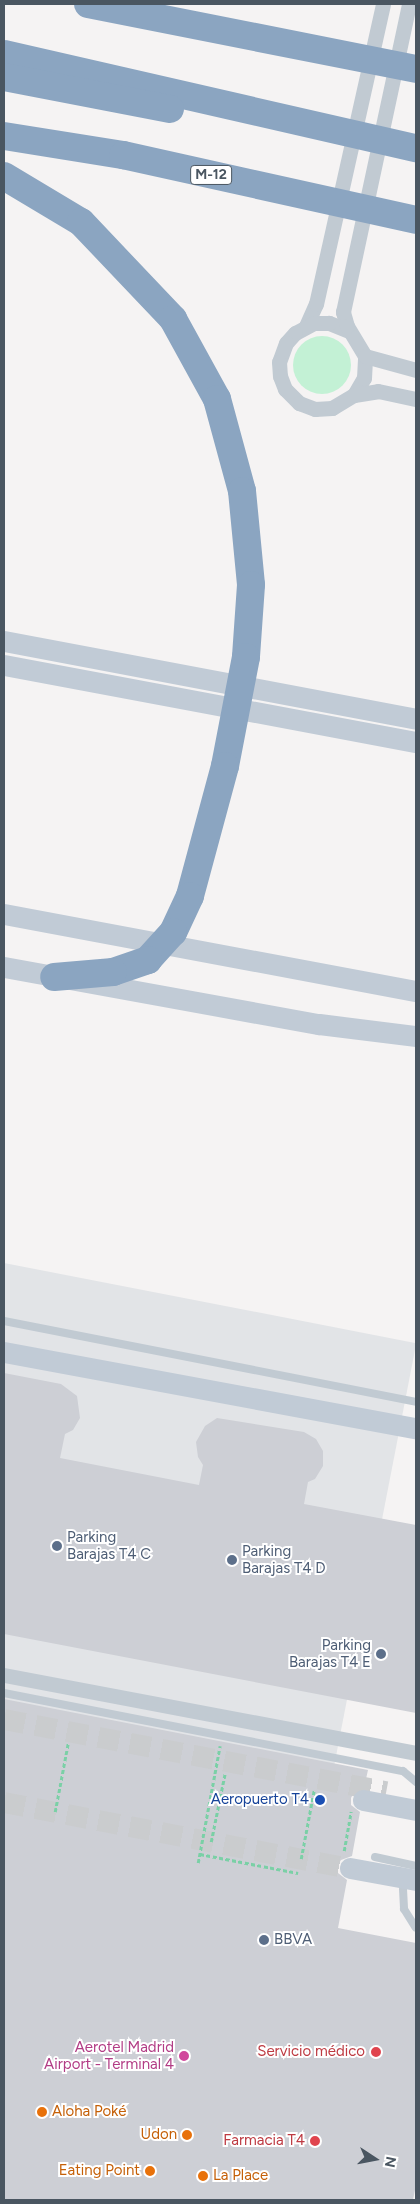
<!DOCTYPE html>
<meta charset="utf-8">
<style>
body{margin:0}
#map{position:relative;width:420px;height:2204px;overflow:hidden;background:#f5f3f3;font-family:Figtree,sans-serif}
div>[style]{position:absolute}
.airport>*{inset:0;background:#e2e4e7;transform-origin:0 0}
.green>*{inset:0;background:#c3f1d5}
.round{border-radius:50%}
.building>*{inset:0;background:#cdcfd5}
.secondary-tunnel>*{height:21px;margin-top:-10.5px;transform-origin:0;background:repeating-linear-gradient(90deg,#caccce 0 21px,transparent 0 32px)}
.path>*{height:2.5px;margin-top:-1.25px;transform-origin:0;background:repeating-linear-gradient(90deg,#7ad0a6 0 4px,transparent 0 6.5px)}
.lane>*{height:8px;margin:-4px;padding:0 4px;transform-origin:4px;border-radius:4px;background:#c1cad2}
.street>*{height:15px;margin:-7.5px;padding:0 7.5px;transform-origin:7.5px;border-radius:7.5px;background:#c1cad2}
.secondary>*{height:21px;margin:-10.5px;padding:0 10.5px;transform-origin:10.5px;border-radius:10.5px;background:#c1cbd6}
.highway>*{height:28px;margin:-14px;padding:0 14px;transform-origin:14px;border-radius:14px;background:#8ba5c1}
.dots>*{width:14px;height:14px;translate:-50% -50%;box-sizing:border-box;border:2px solid #fff;border-radius:50%}
span{translate:-50% -50%;white-space:nowrap;text-align:center;line-height:1.15;-webkit-text-stroke:4px #fff;paint-order:stroke}
.shield-label span{padding:1px 4px;background:#fff;border:1px solid;border-radius:4px;-webkit-text-stroke-width:0}
.shield-label{font-size:14px;color:#4a5661;font-weight:700}
.service-label{font-size:15px;color:#4e5e75}
.left{translate:0 -50%;text-align:left}
.right{translate:-100% -50%;text-align:right}
.transit-label{font-size:15px;color:#164399}
.hotel-label{font-size:15px;color:#b23c85}
.health-label{font-size:15px;color:#be3a42}
.food-label{font-size:15px;color:#c56008}
.frame{position:absolute;inset:0;border:5px solid #4a5661;pointer-events:none}
.north{position:absolute;left:350px;top:2134px;width:50px;height:50px;-webkit-text-stroke:4px #fff;paint-order:stroke;rotate:101deg;font-size:14px;font-weight:700;line-height:20px;text-align:center;color:#4a5661}
.north::after{content:'';display:block;margin:auto;width:18px;height:22px;background:#4a5661;clip-path:polygon(50% 0,100% 100%,50% 72%,0 100%)}
</style>
<div id="map">
<div class="airport">
<i style="left:4px;top:1263px;width:420px;height:937px;rotate:11deg"></i>
</div>
<div class="green">
<i class="round" style="left:293px;top:336px;width:58px;height:58px"></i>
</div>
<div class="building">
<i style="clip-path:polygon(4px 1373px,61px 1384px,77px 1396px,80px 1418px,73px 1430px,65px 1434px,60px 1458px,199px 1485px,203px 1465px,198px 1457px,196px 1442px,205px 1426px,217px 1418px,304px 1432px,316px 1439px,323px 1451px,323px 1466px,315px 1479px,308px 1482px,304px 1504px,416px 1525px,416px 1713px,4px 1634px)"></i>
<i style="clip-path:polygon(4px 1699px,368px 1770px,364px 1788px,354px 1792px,351px 1798px,351px 1805px,360px 1812px,352px 1856px,341px 1860px,338px 1865px,338px 1873px,347px 1880px,338px 1928px,416px 1943px,416px 2185px,413px 2200px,4px 2200px)"></i>
</div>
<div class="secondary-tunnel">
<i style="left:4px;top:1719px;width:389px;rotate:10.7deg"></i>
<i style="left:4px;top:1802px;width:352px;rotate:10.8deg"></i>
</div>
<div class="path">
<i style="left:55px;top:1812px;width:70px;rotate:-79.3deg"></i>
<i style="left:211px;top:1842px;width:70px;rotate:-78.5deg"></i>
<i style="left:344px;top:1851px;width:40px;rotate:-80deg"></i>
<i style="left:200px;top:1854px;width:100px;rotate:11deg"></i>
<i style="left:301px;top:1859px;width:70px;rotate:-79.3deg"></i>
<i style="left:198px;top:1863px;width:119px;rotate:-79.4deg"></i>
</div>
<div class="lane">
<i style="left:4px;top:1321px;width:420px;rotate:11.1deg"></i>
<i style="left:4px;top:1693px;width:407px;rotate:11.1deg"></i>
<i style="left:403px;top:1771px;width:17px;rotate:40deg"></i>
<i style="left:375px;top:1857px;width:42px;rotate:12.4deg"></i>
<i style="left:403px;top:1889px;width:20px;rotate:87deg"></i>
<i style="left:404px;top:1909px;width:22px;rotate:58deg"></i>
</div>
<div class="street">
<i style="left:306px;top:326px;width:24px;rotate:-66deg"></i>
<i style="left:316px;top:304px;width:307px;rotate:-77.4deg"></i>
<i style="left:349px;top:331px;width:22px;rotate:-158deg"></i>
<i style="left:329px;top:323px;width:15px;rotate:180deg"></i>
<i style="left:314px;top:323px;width:21px;rotate:152deg"></i>
<i style="left:295px;top:333px;width:13px;rotate:132deg"></i>
<i style="left:286px;top:343px;width:20px;rotate:110deg"></i>
<i style="left:279px;top:362px;width:14px;rotate:86deg"></i>
<i style="left:280px;top:376px;width:14px;rotate:69deg"></i>
<i style="left:285px;top:389px;width:20px;rotate:45deg"></i>
<i style="left:299px;top:403px;width:17px;rotate:21deg"></i>
<i style="left:315px;top:409px;width:17px;rotate:-3deg"></i>
<i style="left:332px;top:408px;width:26px;rotate:-31deg"></i>
<i style="left:354px;top:395px;width:20px;rotate:-60deg"></i>
<i style="left:364px;top:378px;width:22px;rotate:-87deg"></i>
<i style="left:365px;top:356px;width:35px;rotate:-121deg"></i>
<i style="left:347px;top:326px;width:15px;rotate:-106deg"></i>
<i style="left:343px;top:312px;width:315px;rotate:-77.9deg"></i>
<i style="left:365px;top:356px;width:53px;rotate:15.4deg"></i>
<i style="left:354px;top:395px;width:24px;rotate:-9deg"></i>
<i style="left:378px;top:391px;width:39px;rotate:12deg"></i>
<i style="left:4px;top:1675px;width:419px;rotate:10.7deg"></i>
</div>
<div class="secondary">
<i style="left:4px;top:641px;width:419px;rotate:10.7deg"></i>
<i style="left:4px;top:665px;width:419px;rotate:10.6deg"></i>
<i style="left:4px;top:914px;width:419px;rotate:10.6deg"></i>
<i style="left:4px;top:967px;width:320px;rotate:10.3deg"></i>
<i style="left:319px;top:1024px;width:98px;rotate:7.1deg"></i>
<i style="left:4px;top:1352px;width:419px;rotate:10.5deg"></i>
<i style="left:363px;top:1800px;width:54px;rotate:10.7deg"></i>
<i style="left:350px;top:1868px;width:67px;rotate:10.3deg"></i>
</div>
<div class="highway">
<i style="left:88px;top:4px;width:334px;rotate:11.2deg"></i>
<i style="left:4px;top:54px;width:423px;rotate:12.9deg"></i>
<i style="left:4px;top:77px;width:169px;rotate:10.9deg"></i>
<i style="left:4px;top:136px;width:121px;rotate:9.1deg"></i>
<i style="left:123px;top:155px;width:300px;rotate:12.5deg"></i>
<i style="left:4px;top:176px;width:90px;rotate:30.9deg"></i>
<i style="left:81px;top:222px;width:134px;rotate:46.5deg"></i>
<i style="left:173px;top:319px;width:91px;rotate:61.2deg"></i>
<i style="left:217px;top:399px;width:95px;rotate:74.8deg"></i>
<i style="left:242px;top:491px;width:94px;rotate:84.5deg"></i>
<i style="left:251px;top:585px;width:72px;rotate:94deg"></i>
<i style="left:246px;top:657px;width:111px;rotate:100.9deg"></i>
<i style="left:225px;top:766px;width:135px;rotate:105.1deg"></i>
<i style="left:190px;top:896px;width:40px;rotate:115deg"></i>
<i style="left:173px;top:932px;width:38px;rotate:132deg"></i>
<i style="left:148px;top:960px;width:37px;rotate:161deg"></i>
<i style="left:113px;top:972px;width:59px;rotate:175.2deg"></i>
</div>
<div class="dots">
<i style="left:57px;top:1546px;background:#5c6f8a"></i>
<i style="left:232px;top:1560px;background:#5c6f8a"></i>
<i style="left:381px;top:1654px;background:#5c6f8a"></i>
<i style="left:320px;top:1800px;background:#1a4fb4"></i>
<i style="left:264px;top:1940px;background:#5c6f8a"></i>
<i style="left:376px;top:2052px;background:#e0444e"></i>
<i style="left:184px;top:2056px;background:#d1479c"></i>
<i style="left:42px;top:2112px;background:#e8710a"></i>
<i style="left:187px;top:2135px;background:#e8710a"></i>
<i style="left:315px;top:2141px;background:#e0444e"></i>
<i style="left:150px;top:2171px;background:#e8710a"></i>
<i style="left:203px;top:2176px;background:#e8710a"></i>
</div>
<div class="shield-label">
<span style="left:211px;top:175px">M-12</span>
</div>
<div class="service-label">
<span class="left" style="left:67px;top:1546px">Parking<br>Barajas T4 C</span>
<span class="left" style="left:242px;top:1560px">Parking<br>Barajas T4 D</span>
<span class="right" style="left:371px;top:1654px">Parking<br>Barajas T4 E</span>
<span class="left" style="left:274px;top:1940px">BBVA</span>
</div>
<div class="transit-label">
<span class="right" style="left:309px;top:1800px">Aeropuerto T4</span>
</div>
<div class="hotel-label">
<span class="right" style="left:174px;top:2056px">Aerotel Madrid<br>Airport - Terminal 4</span>
</div>
<div class="health-label">
<span class="right" style="left:365px;top:2052px">Servicio médico</span>
<span class="right" style="left:305px;top:2141px">Farmacia T4</span>
</div>
<div class="food-label">
<span class="left" style="left:52px;top:2112px">Aloha Poké</span>
<span class="right" style="left:177px;top:2135px">Udon</span>
<span class="right" style="left:140px;top:2171px">Eating Point</span>
<span class="left" style="left:213px;top:2176px">La Place</span>
</div>
<div class="frame"></div>
<div class="north">N</div>
</div>
